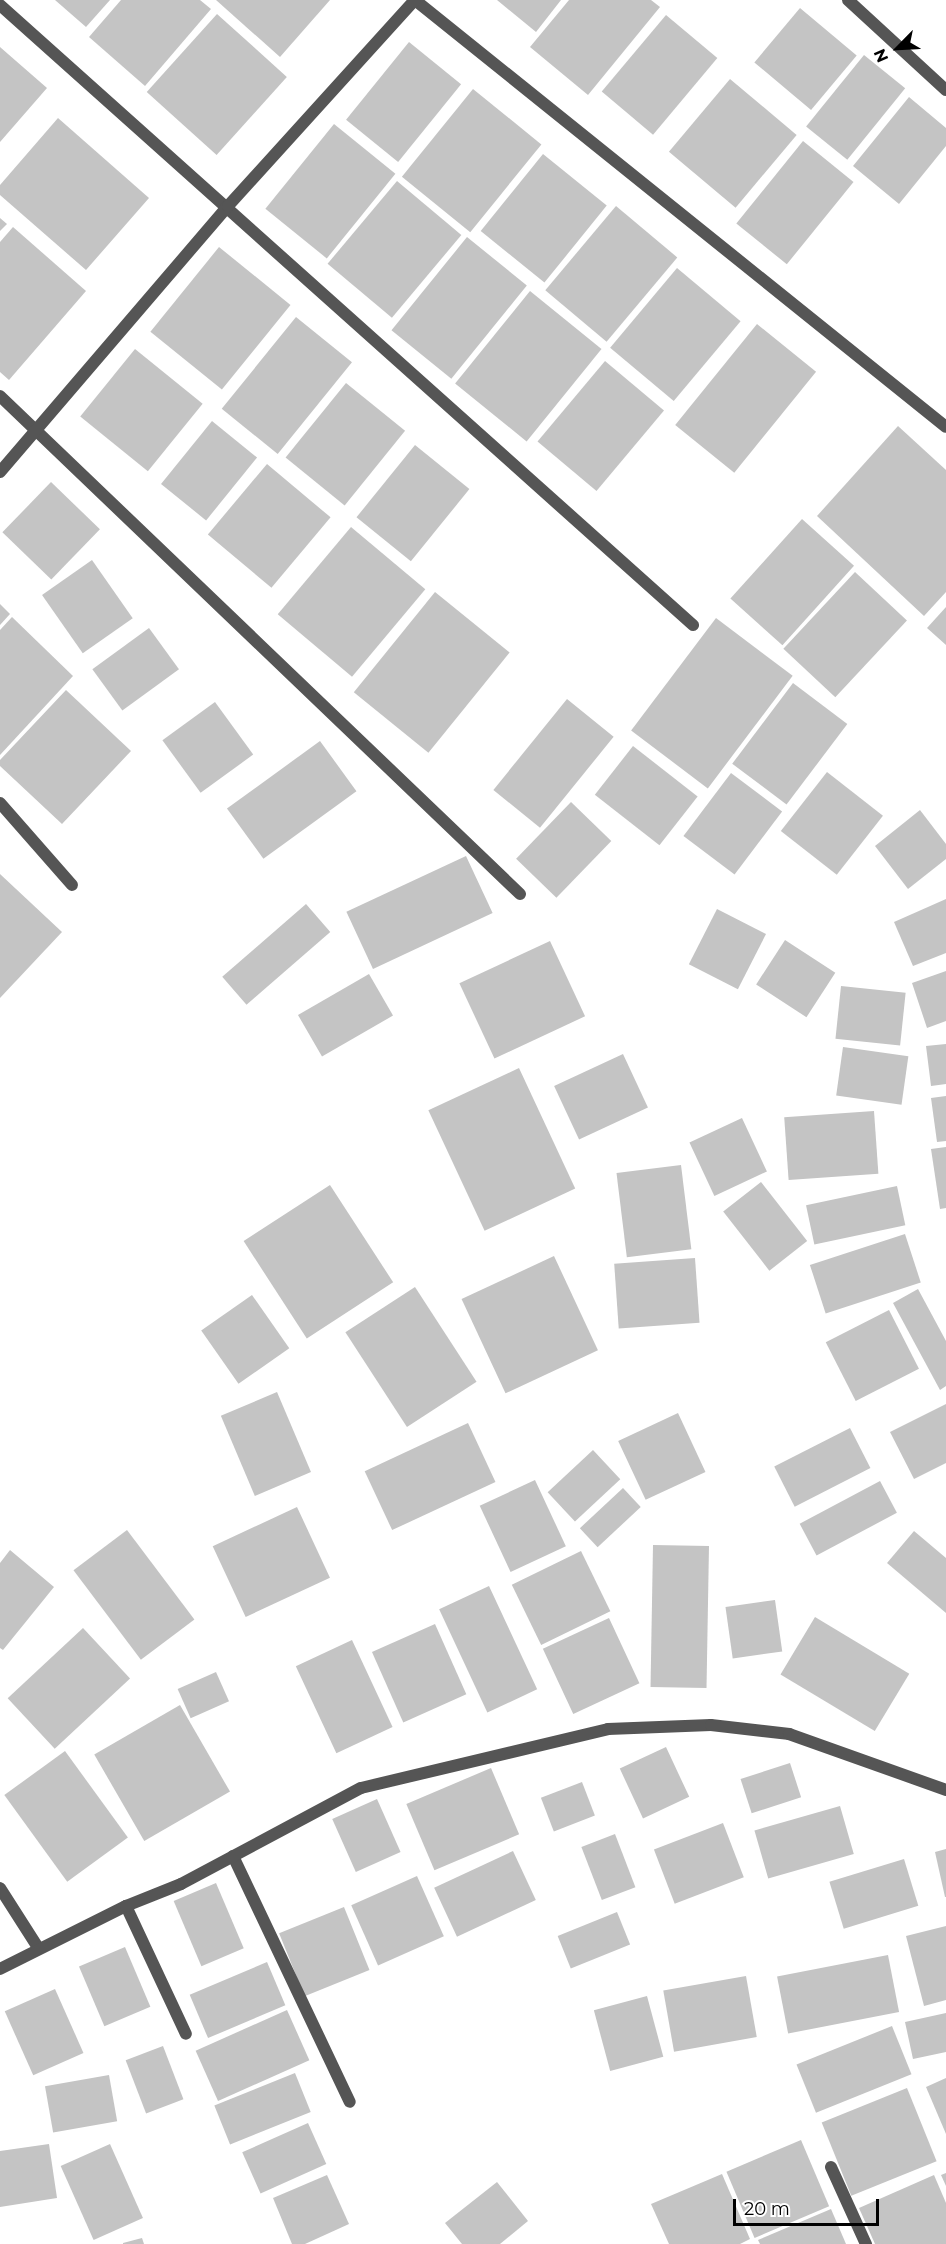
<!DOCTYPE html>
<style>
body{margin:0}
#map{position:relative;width:946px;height:2244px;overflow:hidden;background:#fff;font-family:Montserrat,sans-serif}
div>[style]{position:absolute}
.building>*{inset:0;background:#c4c4c4;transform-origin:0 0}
.minor>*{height:12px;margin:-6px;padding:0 6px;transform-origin:6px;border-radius:6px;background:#555}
span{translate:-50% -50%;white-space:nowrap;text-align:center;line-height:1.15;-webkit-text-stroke:6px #fff;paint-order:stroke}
.north{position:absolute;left:868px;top:18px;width:60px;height:60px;-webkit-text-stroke:4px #fff;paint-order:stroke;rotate:246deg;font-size:16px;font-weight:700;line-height:24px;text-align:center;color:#000}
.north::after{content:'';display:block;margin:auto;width:21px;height:27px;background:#000;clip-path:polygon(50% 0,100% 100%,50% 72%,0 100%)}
.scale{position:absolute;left:733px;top:2199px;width:146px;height:27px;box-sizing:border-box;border:3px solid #000;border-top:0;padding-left:8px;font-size:18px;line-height:21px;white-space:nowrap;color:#000;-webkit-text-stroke:4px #fff;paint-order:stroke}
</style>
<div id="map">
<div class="building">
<i style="clip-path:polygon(55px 0,110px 0,86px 27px)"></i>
<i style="clip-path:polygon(121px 0,200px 0,211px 9px,145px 86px,89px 37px)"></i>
<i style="clip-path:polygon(216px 0,330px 0,280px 57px)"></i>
<i style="clip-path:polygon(497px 0,561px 0,536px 32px)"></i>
<i style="clip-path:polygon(569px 0,651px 0,660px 7px,588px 95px,530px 47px)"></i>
<i style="left:800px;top:8px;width:74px;height:71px;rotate:40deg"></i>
<i style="left:217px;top:14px;width:94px;height:105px;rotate:42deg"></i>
<i style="left:666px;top:15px;width:67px;height:100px;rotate:40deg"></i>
<i style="left:409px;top:42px;width:67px;height:100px;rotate:39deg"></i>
<i style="clip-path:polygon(0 47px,47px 88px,0 142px)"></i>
<i style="left:864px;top:55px;width:53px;height:92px;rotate:39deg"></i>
<i style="left:730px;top:79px;width:87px;height:95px;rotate:40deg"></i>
<i style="left:473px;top:89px;width:88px;height:113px;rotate:39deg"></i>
<i style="clip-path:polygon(909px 97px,946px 128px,946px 146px,899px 204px,853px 166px)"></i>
<i style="clip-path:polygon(58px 118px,149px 198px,86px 270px,0 195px,0 185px)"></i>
<i style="left:334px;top:124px;width:79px;height:109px;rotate:39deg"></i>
<i style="left:803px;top:141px;width:65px;height:106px;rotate:39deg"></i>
<i style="left:543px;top:154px;width:82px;height:99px;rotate:39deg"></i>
<i style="left:397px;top:181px;width:84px;height:108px;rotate:40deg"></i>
<i style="left:616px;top:206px;width:80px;height:110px;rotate:40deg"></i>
<i style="clip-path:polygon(0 218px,7px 224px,0 231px)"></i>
<i style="clip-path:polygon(13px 227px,86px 291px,9px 380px,0 372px,0 242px)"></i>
<i style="left:467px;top:237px;width:77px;height:120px;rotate:39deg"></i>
<i style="left:219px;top:247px;width:92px;height:109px;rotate:39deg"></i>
<i style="left:677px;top:268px;width:83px;height:104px;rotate:40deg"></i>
<i style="left:530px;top:291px;width:92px;height:119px;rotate:39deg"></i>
<i style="left:296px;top:317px;width:72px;height:118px;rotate:39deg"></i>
<i style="left:757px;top:324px;width:76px;height:130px;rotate:39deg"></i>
<i style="left:135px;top:349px;width:87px;height:87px;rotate:39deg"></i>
<i style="left:605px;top:361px;width:77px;height:105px;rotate:40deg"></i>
<i style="left:346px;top:383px;width:76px;height:96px;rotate:39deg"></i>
<i style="left:212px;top:421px;width:58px;height:81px;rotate:39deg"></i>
<i style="clip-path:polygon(898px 426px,946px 470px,946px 592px,924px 616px,817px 516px)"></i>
<i style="left:415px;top:445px;width:70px;height:93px;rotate:39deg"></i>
<i style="left:267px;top:464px;width:83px;height:92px;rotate:40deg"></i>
<i style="left:51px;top:482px;width:68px;height:70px;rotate:44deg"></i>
<i style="left:802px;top:519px;width:70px;height:107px;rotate:42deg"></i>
<i style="left:351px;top:527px;width:97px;height:114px;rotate:40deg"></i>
<i style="left:92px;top:560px;width:71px;height:61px;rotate:55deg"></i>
<i style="left:855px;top:572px;width:71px;height:105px;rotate:43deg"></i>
<i style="left:435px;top:592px;width:96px;height:129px;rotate:39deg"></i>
<i style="clip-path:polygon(0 604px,10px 614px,0 625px)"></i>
<i style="clip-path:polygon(946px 607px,946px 645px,927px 628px)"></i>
<i style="clip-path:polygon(12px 617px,73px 676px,0 755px,0 630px)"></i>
<i style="left:716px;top:618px;width:96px;height:141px;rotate:37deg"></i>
<i style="left:149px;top:628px;width:51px;height:70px;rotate:54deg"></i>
<i style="left:793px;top:683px;width:68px;height:101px;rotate:37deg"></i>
<i style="clip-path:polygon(66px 690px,131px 751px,62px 824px,0 766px,0 760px)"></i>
<i style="left:567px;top:699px;width:60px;height:117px;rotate:39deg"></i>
<i style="left:215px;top:702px;width:65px;height:65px;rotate:54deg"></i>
<i style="left:320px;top:741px;width:62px;height:115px;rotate:54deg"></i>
<i style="left:633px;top:746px;width:82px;height:62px;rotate:38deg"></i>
<i style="left:827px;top:772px;width:71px;height:75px;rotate:38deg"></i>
<i style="left:731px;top:773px;width:64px;height:79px;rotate:37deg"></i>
<i style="left:571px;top:802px;width:56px;height:79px;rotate:44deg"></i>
<i style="clip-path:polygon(920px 810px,946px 844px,946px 859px,908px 889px,875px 846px)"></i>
<i style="left:466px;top:856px;width:63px;height:132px;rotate:65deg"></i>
<i style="clip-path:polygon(0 874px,62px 932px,0 998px)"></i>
<i style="clip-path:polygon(946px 899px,946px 953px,913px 966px,894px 922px)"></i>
<i style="left:306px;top:904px;width:37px;height:111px;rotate:49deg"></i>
<i style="left:717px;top:909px;width:55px;height:62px;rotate:27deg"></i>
<i style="left:785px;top:940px;width:60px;height:53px;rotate:33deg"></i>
<i style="left:550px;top:941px;width:83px;height:100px;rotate:65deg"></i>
<i style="clip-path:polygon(946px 971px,946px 1021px,927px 1028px,912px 983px)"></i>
<i style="left:369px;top:974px;width:48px;height:82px;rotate:60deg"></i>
<i style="left:841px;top:986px;width:65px;height:53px;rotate:6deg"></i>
<i style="clip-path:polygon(946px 1044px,946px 1084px,931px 1086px,926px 1046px)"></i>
<i style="left:843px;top:1047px;width:66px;height:49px;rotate:8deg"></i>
<i style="left:623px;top:1054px;width:59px;height:76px;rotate:65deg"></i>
<i style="left:519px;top:1068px;width:133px;height:100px;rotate:65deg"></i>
<i style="clip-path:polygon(946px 1096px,946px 1141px,937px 1142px,931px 1098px)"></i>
<i style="left:874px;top:1111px;width:63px;height:90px;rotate:86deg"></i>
<i style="left:742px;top:1118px;width:59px;height:58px;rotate:65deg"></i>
<i style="clip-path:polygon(946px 1147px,946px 1208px,940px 1209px,931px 1149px)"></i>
<i style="left:681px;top:1165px;width:85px;height:65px;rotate:83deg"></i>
<i style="left:761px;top:1182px;width:75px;height:48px;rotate:52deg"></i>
<i style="left:330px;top:1185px;width:116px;height:103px;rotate:57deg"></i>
<i style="left:897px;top:1186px;width:40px;height:93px;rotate:78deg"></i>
<i style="left:905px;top:1234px;width:51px;height:100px;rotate:72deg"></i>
<i style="left:554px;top:1256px;width:104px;height:102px;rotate:65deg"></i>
<i style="left:695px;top:1258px;width:65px;height:81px;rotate:86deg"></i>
<i style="left:415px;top:1287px;width:113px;height:83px;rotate:57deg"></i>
<i style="clip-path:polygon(918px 1289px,946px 1341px,946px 1386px,940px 1390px,893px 1303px)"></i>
<i style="left:252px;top:1295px;width:65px;height:62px;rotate:55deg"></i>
<i style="left:889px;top:1310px;width:66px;height:71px;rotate:63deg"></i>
<i style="left:277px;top:1392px;width:87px;height:61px;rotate:67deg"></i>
<i style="clip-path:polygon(946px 1404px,946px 1463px,914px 1479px,890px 1432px)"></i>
<i style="left:678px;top:1413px;width:65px;height:66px;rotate:65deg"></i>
<i style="left:468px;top:1423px;width:65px;height:114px;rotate:65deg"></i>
<i style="left:850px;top:1428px;width:45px;height:85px;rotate:63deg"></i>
<i style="left:593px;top:1450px;width:40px;height:62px;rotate:47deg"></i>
<i style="left:535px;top:1480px;width:73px;height:61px;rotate:65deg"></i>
<i style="left:880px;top:1481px;width:36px;height:91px;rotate:62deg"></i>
<i style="left:623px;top:1488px;width:26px;height:59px;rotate:47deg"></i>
<i style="left:297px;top:1507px;width:78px;height:93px;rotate:65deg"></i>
<i style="left:127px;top:1530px;width:112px;height:67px;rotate:53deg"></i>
<i style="clip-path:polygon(914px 1531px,946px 1558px,946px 1613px,887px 1563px)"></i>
<i style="left:653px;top:1545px;width:56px;height:142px;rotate:1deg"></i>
<i style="clip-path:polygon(10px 1550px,54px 1587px,3px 1650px,0 1648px,0 1563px)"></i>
<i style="left:581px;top:1551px;width:67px;height:77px;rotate:64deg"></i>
<i style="left:489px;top:1586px;width:114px;height:55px;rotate:65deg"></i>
<i style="left:775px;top:1600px;width:52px;height:50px;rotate:82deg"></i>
<i style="left:815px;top:1617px;width:110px;height:67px;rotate:31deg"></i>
<i style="left:609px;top:1618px;width:72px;height:73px;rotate:65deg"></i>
<i style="left:435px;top:1624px;width:77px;height:69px;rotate:66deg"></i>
<i style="left:83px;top:1628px;width:69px;height:103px;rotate:47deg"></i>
<i style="left:352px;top:1640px;width:96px;height:62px;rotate:65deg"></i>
<i style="left:216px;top:1672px;width:32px;height:42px;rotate:66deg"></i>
<i style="left:180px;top:1705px;width:100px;height:99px;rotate:60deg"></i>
<i style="left:666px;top:1747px;width:55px;height:51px;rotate:65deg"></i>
<i style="left:65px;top:1751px;width:107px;height:75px;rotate:54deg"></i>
<i style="left:790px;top:1763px;width:36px;height:52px;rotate:72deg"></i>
<i style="left:491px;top:1768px;width:72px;height:92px;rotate:67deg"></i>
<i style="left:582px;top:1782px;width:36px;height:44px;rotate:69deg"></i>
<i style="left:377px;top:1799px;width:58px;height:49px;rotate:66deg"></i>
<i style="left:840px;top:1806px;width:50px;height:89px;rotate:74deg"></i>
<i style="left:723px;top:1823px;width:58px;height:74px;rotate:69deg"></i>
<i style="left:615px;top:1834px;width:57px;height:36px;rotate:69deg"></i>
<i style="clip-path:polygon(946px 1849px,946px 1897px,945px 1897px,935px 1852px)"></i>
<i style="left:513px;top:1851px;width:54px;height:87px;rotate:65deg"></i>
<i style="left:904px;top:1859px;width:49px;height:78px;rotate:73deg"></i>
<i style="left:417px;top:1876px;width:66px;height:72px;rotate:66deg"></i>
<i style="left:216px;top:1883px;width:71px;height:46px;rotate:67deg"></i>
<i style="left:344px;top:1907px;width:68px;height:70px;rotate:68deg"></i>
<i style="left:617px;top:1912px;width:35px;height:64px;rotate:68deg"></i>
<i style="clip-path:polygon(946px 1926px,946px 2000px,924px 2006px,906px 1936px)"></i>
<i style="left:125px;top:1947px;width:65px;height:50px;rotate:67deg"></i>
<i style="left:888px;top:1955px;width:58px;height:113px;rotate:79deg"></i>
<i style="left:267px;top:1962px;width:47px;height:84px;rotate:67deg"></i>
<i style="left:746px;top:1976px;width:62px;height:84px;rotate:80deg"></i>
<i style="left:55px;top:1989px;width:70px;height:55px;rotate:66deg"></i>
<i style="left:647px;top:1996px;width:63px;height:55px;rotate:75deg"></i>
<i style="left:287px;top:2010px;width:55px;height:100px;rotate:66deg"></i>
<i style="clip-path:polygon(946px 2013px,946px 2052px,913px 2059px,905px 2022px)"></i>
<i style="left:892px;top:2026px;width:52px;height:103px;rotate:68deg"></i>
<i style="left:163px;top:2046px;width:57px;height:40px;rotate:69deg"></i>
<i style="left:295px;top:2073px;width:42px;height:87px;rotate:68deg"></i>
<i style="left:109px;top:2075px;width:47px;height:65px;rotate:80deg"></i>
<i style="clip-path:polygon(946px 2078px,946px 2134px,926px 2087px)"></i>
<i style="left:907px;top:2088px;width:79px;height:92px;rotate:68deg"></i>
<i style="left:308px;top:2123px;width:45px;height:72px;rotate:66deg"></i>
<i style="left:801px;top:2140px;width:72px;height:81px;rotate:67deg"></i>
<i style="clip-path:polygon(49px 2144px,57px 2198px,0 2207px,0 2151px)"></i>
<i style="left:110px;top:2144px;width:81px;height:54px;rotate:66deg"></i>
<i style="clip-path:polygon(946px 2173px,946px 2186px,941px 2175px)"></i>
<i style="clip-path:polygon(722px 2174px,750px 2239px,740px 2244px,669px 2244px,651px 2204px)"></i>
<i style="clip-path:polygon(327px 2175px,349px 2224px,305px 2244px,292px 2244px,273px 2198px)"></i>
<i style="clip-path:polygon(934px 2175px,946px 2203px,946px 2244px,875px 2244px,859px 2208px)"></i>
<i style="clip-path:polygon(497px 2182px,528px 2221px,500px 2244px,462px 2244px,445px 2223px)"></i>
<i style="clip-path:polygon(831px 2209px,846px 2244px,760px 2244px,758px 2240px)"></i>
<i style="clip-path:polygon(142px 2238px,144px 2244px,123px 2244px,123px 2243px)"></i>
</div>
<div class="minor">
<i style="left:415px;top:0;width:681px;rotate:38.8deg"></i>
<i style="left:848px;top:0;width:133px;rotate:42.6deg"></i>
<i style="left:0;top:5px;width:930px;rotate:41.82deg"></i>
<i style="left:0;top:396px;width:720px;rotate:43.76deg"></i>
<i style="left:0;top:472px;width:350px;rotate:-49.4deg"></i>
<i style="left:228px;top:206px;width:278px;rotate:-47.8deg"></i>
<i style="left:0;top:803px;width:109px;rotate:48.7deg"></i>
<i style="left:233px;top:1856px;width:272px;rotate:64.6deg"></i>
<i style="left:0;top:1888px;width:72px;rotate:57.4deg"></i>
<i style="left:126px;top:1906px;width:141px;rotate:64.9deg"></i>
<i style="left:0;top:1969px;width:141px;rotate:-26.6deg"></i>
<i style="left:126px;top:1906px;width:59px;rotate:-21.8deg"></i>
<i style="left:181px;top:1884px;width:204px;rotate:-28.1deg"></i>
<i style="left:361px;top:1788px;width:254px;rotate:-13.4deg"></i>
<i style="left:608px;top:1729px;width:103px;rotate:-2.2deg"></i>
<i style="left:711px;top:1725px;width:79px;rotate:6.6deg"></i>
<i style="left:789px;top:1734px;width:167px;rotate:19.6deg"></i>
<i style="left:831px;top:2167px;width:85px;rotate:65.6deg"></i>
</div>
<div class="north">N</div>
<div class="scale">20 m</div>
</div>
